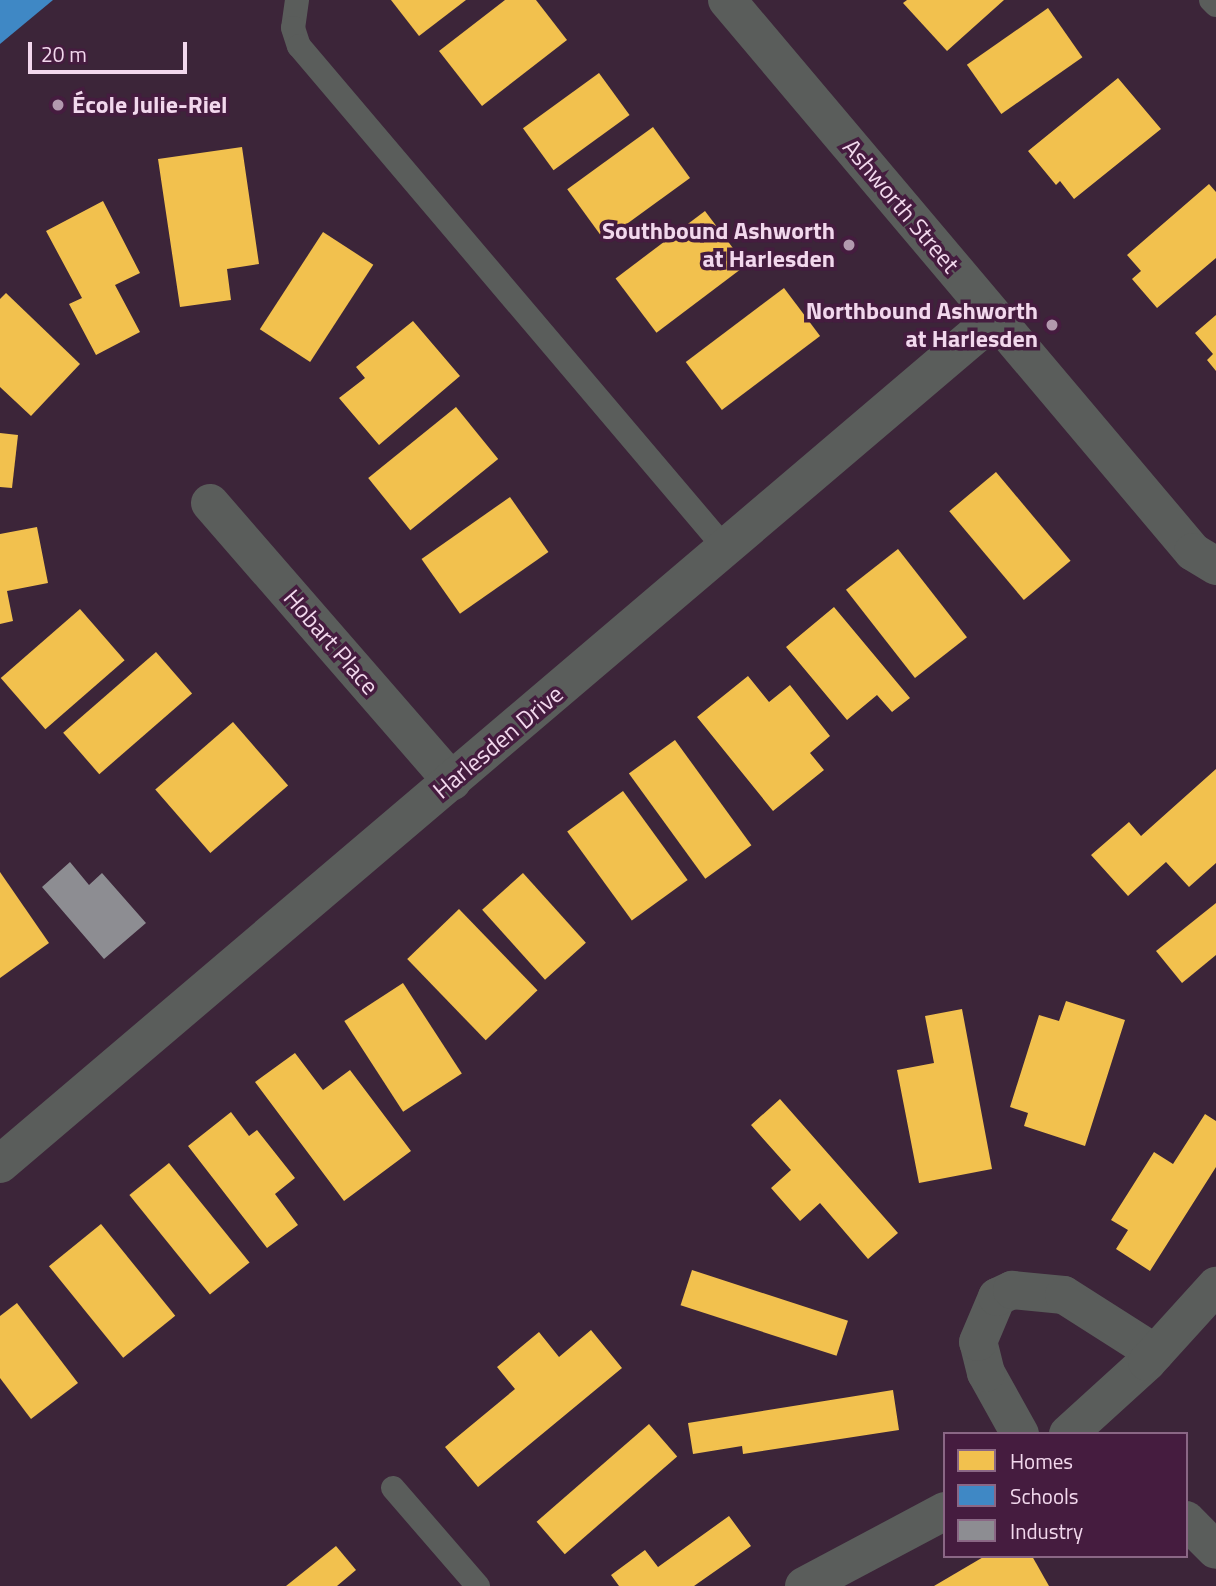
<!DOCTYPE html>
<meta charset="utf-8">
<style>
body{margin:0}
#map{position:relative;width:1216px;height:1586px;overflow:hidden;background:#3c2539;font-family:"Titillium Web",sans-serif}
div>[style]{position:absolute}
.homes>*{inset:0;background:#f2c14e;transform-origin:0 0}
.schools>*{inset:0;background:#3f88c5}
.industry>*{inset:0;background:#8d8d92}
.lane>*{height:24px;margin:-12px;padding:0 12px;transform-origin:12px;border-radius:12px;background:#5a5d5b}
.street>*{height:38px;margin:-19px;padding:0 19px;transform-origin:19px;border-radius:19px;background:#5a5d5b}
.dots>*{width:19px;height:19px;translate:-50% -50%;box-sizing:border-box;border:4px solid #451c3f;border-radius:50%}
span{translate:-50% -50%;white-space:nowrap;text-align:center;line-height:1.15;-webkit-text-stroke:7px #451c3f;paint-order:stroke}
.poi-label{font-size:24px;color:#f2d8ed;font-weight:700}
.left{translate:0 -50%;text-align:left}
.right{translate:-100% -50%;text-align:right}
.street-label{font-size:24px;color:#f2d8ed}
.legend{position:absolute;left:943px;top:1432px;width:245px;height:126px;box-sizing:border-box;background:#451c3f;border:2px solid #8a6785;margin:0;padding:9px 12px;list-style:none;font-size:21px;color:#f2d8ed}
.legend li{display:flex;align-items:center;gap:14px;height:35px}
.legend b{width:35px;border:2px solid #8a6785}
.scale{position:absolute;left:28px;top:42px;width:159px;height:32px;box-sizing:border-box;border:4px solid #f2d8ed;border-top:0;padding-left:9px;font-size:21px;line-height:24px;white-space:nowrap;color:#f2d8ed;-webkit-text-stroke:5px #451c3f;paint-order:stroke}
</style>
<div id="map">
<div class="homes">
<i style="clip-path:polygon(391px 0,466px 0,419px 36px)"></i>
<i style="clip-path:polygon(505px 0,536px 0,567px 40px,482px 106px,439px 51px)"></i>
<i style="clip-path:polygon(907px 0,1004px 0,947px 51px,903px 3px)"></i>
<i style="left:1048px;top:8px;width:60px;height:99px;rotate:55deg"></i>
<i style="left:599px;top:73px;width:52px;height:94px;rotate:54deg"></i>
<i style="clip-path:polygon(1118px 78px,1161px 129px,1074px 199px,1060px 181px,1056px 185px,1028px 151px)"></i>
<i style="left:653px;top:127px;width:63px;height:106px;rotate:54deg"></i>
<i style="clip-path:polygon(242px 147px,259px 264px,227px 269px,231px 300px,180px 307px,158px 159px)"></i>
<i style="clip-path:polygon(1209px 184px,1216px 192px,1216px 258px,1157px 308px,1132px 279px,1141px 271px,1127px 255px)"></i>
<i style="clip-path:polygon(103px 201px,140px 273px,115px 285px,140px 332px,96px 355px,69px 304px,82px 298px,46px 231px)"></i>
<i style="left:705px;top:211px;width:68px;height:112px;rotate:53deg"></i>
<i style="left:323px;top:232px;width:60px;height:116px;rotate:33deg"></i>
<i style="left:784px;top:288px;width:60px;height:123px;rotate:53deg"></i>
<i style="clip-path:polygon(6px 293px,80px 364px,31px 416px,0 387px,0 299px)"></i>
<i style="clip-path:polygon(1216px 315px,1216px 371px,1207px 360px,1213px 354px,1195px 333px)"></i>
<i style="clip-path:polygon(413px 321px,460px 376px,379px 445px,339px 398px,365px 378px,356px 367px)"></i>
<i style="left:456px;top:407px;width:67px;height:113px;rotate:51deg"></i>
<i style="clip-path:polygon(0 433px,18px 435px,12px 488px,0 487px)"></i>
<i style="left:996px;top:472px;width:116px;height:61px;rotate:50deg"></i>
<i style="left:510px;top:497px;width:67px;height:108px;rotate:55deg"></i>
<i style="clip-path:polygon(37px 527px,48px 583px,7px 591px,13px 621px,0 624px,0 534px)"></i>
<i style="left:898px;top:549px;width:112px;height:66px;rotate:52deg"></i>
<i style="clip-path:polygon(834px 607px,910px 698px,892px 712px,877px 695px,847px 720px,786px 647px)"></i>
<i style="left:80px;top:609px;width:68px;height:105px;rotate:49deg"></i>
<i style="left:156px;top:652px;width:55px;height:123px;rotate:49deg"></i>
<i style="clip-path:polygon(748px 676px,769px 702px,790px 685px,830px 736px,810px 753px,824px 770px,773px 811px,697px 717px)"></i>
<i style="left:233px;top:722px;width:84px;height:103px;rotate:49deg"></i>
<i style="left:675px;top:740px;width:130px;height:57px;rotate:54deg"></i>
<i style="clip-path:polygon(1216px 769px,1216px 863px,1189px 887px,1166px 862px,1128px 896px,1091px 855px,1129px 822px,1141px 836px)"></i>
<i style="left:623px;top:791px;width:110px;height:69px;rotate:54deg"></i>
<i style="clip-path:polygon(0 872px,49px 943px,0 978px)"></i>
<i style="left:523px;top:873px;width:94px;height:55px;rotate:48deg"></i>
<i style="clip-path:polygon(1216px 903px,1216px 955px,1182px 983px,1156px 951px)"></i>
<i style="left:459px;top:909px;width:113px;height:72px;rotate:46deg"></i>
<i style="left:403px;top:983px;width:108px;height:70px;rotate:57deg"></i>
<i style="clip-path:polygon(1066px 1001px,1125px 1020px,1085px 1146px,1024px 1126px,1028px 1113px,1010px 1107px,1039px 1015px,1059px 1021px)"></i>
<i style="clip-path:polygon(962px 1009px,992px 1169px,919px 1183px,897px 1070px,934px 1063px,925px 1016px)"></i>
<i style="clip-path:polygon(295px 1053px,323px 1090px,350px 1070px,411px 1151px,344px 1201px,255px 1082px)"></i>
<i style="clip-path:polygon(780px 1099px,898px 1233px,868px 1259px,820px 1203px,800px 1221px,771px 1188px,791px 1170px,751px 1125px)"></i>
<i style="clip-path:polygon(231px 1112px,249px 1136px,257px 1130px,295px 1178px,275px 1194px,298px 1225px,267px 1248px,188px 1146px)"></i>
<i style="clip-path:polygon(1205px 1114px,1216px 1121px,1216px 1167px,1150px 1271px,1116px 1249px,1128px 1230px,1111px 1220px,1154px 1152px,1173px 1164px)"></i>
<i style="left:169px;top:1163px;width:128px;height:51px;rotate:51deg"></i>
<i style="left:101px;top:1224px;width:118px;height:67px;rotate:51deg"></i>
<i style="left:692px;top:1270px;width:164px;height:37px;rotate:18deg"></i>
<i style="clip-path:polygon(17px 1303px,78px 1383px,31px 1419px,0 1378px,0 1316px)"></i>
<i style="clip-path:polygon(591px 1330px,622px 1368px,478px 1487px,445px 1447px,515px 1389px,497px 1367px,539px 1332px,559px 1357px)"></i>
<i style="clip-path:polygon(893px 1390px,899px 1430px,743px 1454px,742px 1446px,693px 1454px,688px 1423px)"></i>
<i style="left:649px;top:1424px;width:43px;height:149px;rotate:49deg"></i>
<i style="clip-path:polygon(729px 1516px,751px 1546px,694px 1586px,619px 1586px,611px 1575px,645px 1550px,658px 1567px)"></i>
<i style="clip-path:polygon(336px 1546px,356px 1570px,337px 1586px,286px 1586px)"></i>
<i style="clip-path:polygon(985px 1556px,1032px 1556px,1049px 1586px,934px 1586px)"></i>
</div>
<div class="schools">
<i style="clip-path:polygon(0 0,53px 0,0 44px)"></i>
</div>
<div class="industry">
<i style="clip-path:polygon(70px 862px,89px 885px,102px 873px,146px 923px,104px 959px,42px 887px)"></i>
</div>
<div class="lane">
<i style="left:297px;top:0;width:28px;rotate:98deg"></i>
<i style="left:293px;top:28px;width:19px;rotate:72deg"></i>
<i style="left:299px;top:46px;width:658px;rotate:49.68deg"></i>
<i style="left:1211px;top:0;width:7px;rotate:45deg"></i>
<i style="left:393px;top:1488px;width:130px;rotate:49.1deg"></i>
</div>
<div class="street">
<i style="left:727px;top:0;width:722px;rotate:49.83deg"></i>
<i style="left:1193px;top:552px;width:27px;rotate:31deg"></i>
<i style="left:210px;top:503px;width:369px;rotate:49deg"></i>
<i style="left:0;top:1164px;width:1306px;rotate:-40.37deg"></i>
<i style="left:1020px;top:1434px;width:70px;rotate:-119.1deg"></i>
<i style="left:986px;top:1373px;width:32px;rotate:-104deg"></i>
<i style="left:978px;top:1342px;width:49px;rotate:-67.1deg"></i>
<i style="left:997px;top:1297px;width:17px;rotate:-25deg"></i>
<i style="left:1012px;top:1290px;width:52px;rotate:5.5deg"></i>
<i style="left:1064px;top:1295px;width:108px;rotate:32.5deg"></i>
<i style="left:1068px;top:1434px;width:107px;rotate:-42.3deg"></i>
<i style="left:1147px;top:1362px;width:103px;rotate:-47.8deg"></i>
<i style="left:1186px;top:1520px;width:42px;rotate:45deg"></i>
<i style="left:804px;top:1586px;width:160px;rotate:-28deg"></i>
</div>
<div class="dots">
<i style="left:58px;top:105px;background:#b299ae"></i>
<i style="left:849px;top:245px;background:#b299ae"></i>
<i style="left:1052px;top:325px;background:#b299ae"></i>
</div>
<div class="poi-label">
<span class="left" style="left:72px;top:105px">École Julie-Riel</span>
<span class="right" style="left:835px;top:245px">Southbound Ashworth<br>at Harlesden</span>
<span class="right" style="left:1038px;top:325px">Northbound Ashworth<br>at Harlesden</span>
</div>
<div class="street-label">
<span style="left:901px;top:206px;rotate:50deg">Ashworth Street</span>
<span style="left:331px;top:642px;rotate:49deg">Hobart Place</span>
<span style="left:498px;top:742px;rotate:-40deg">Harlesden Drive</span>
</div>
<ul class="legend">
<li><b style="height:19px;background:#f2c14e"></b>Homes</li>
<li><b style="height:19px;background:#3f88c5"></b>Schools</li>
<li><b style="height:19px;background:#8d8d92"></b>Industry</li>
</ul>
<div class="scale">20 m</div>
</div>
